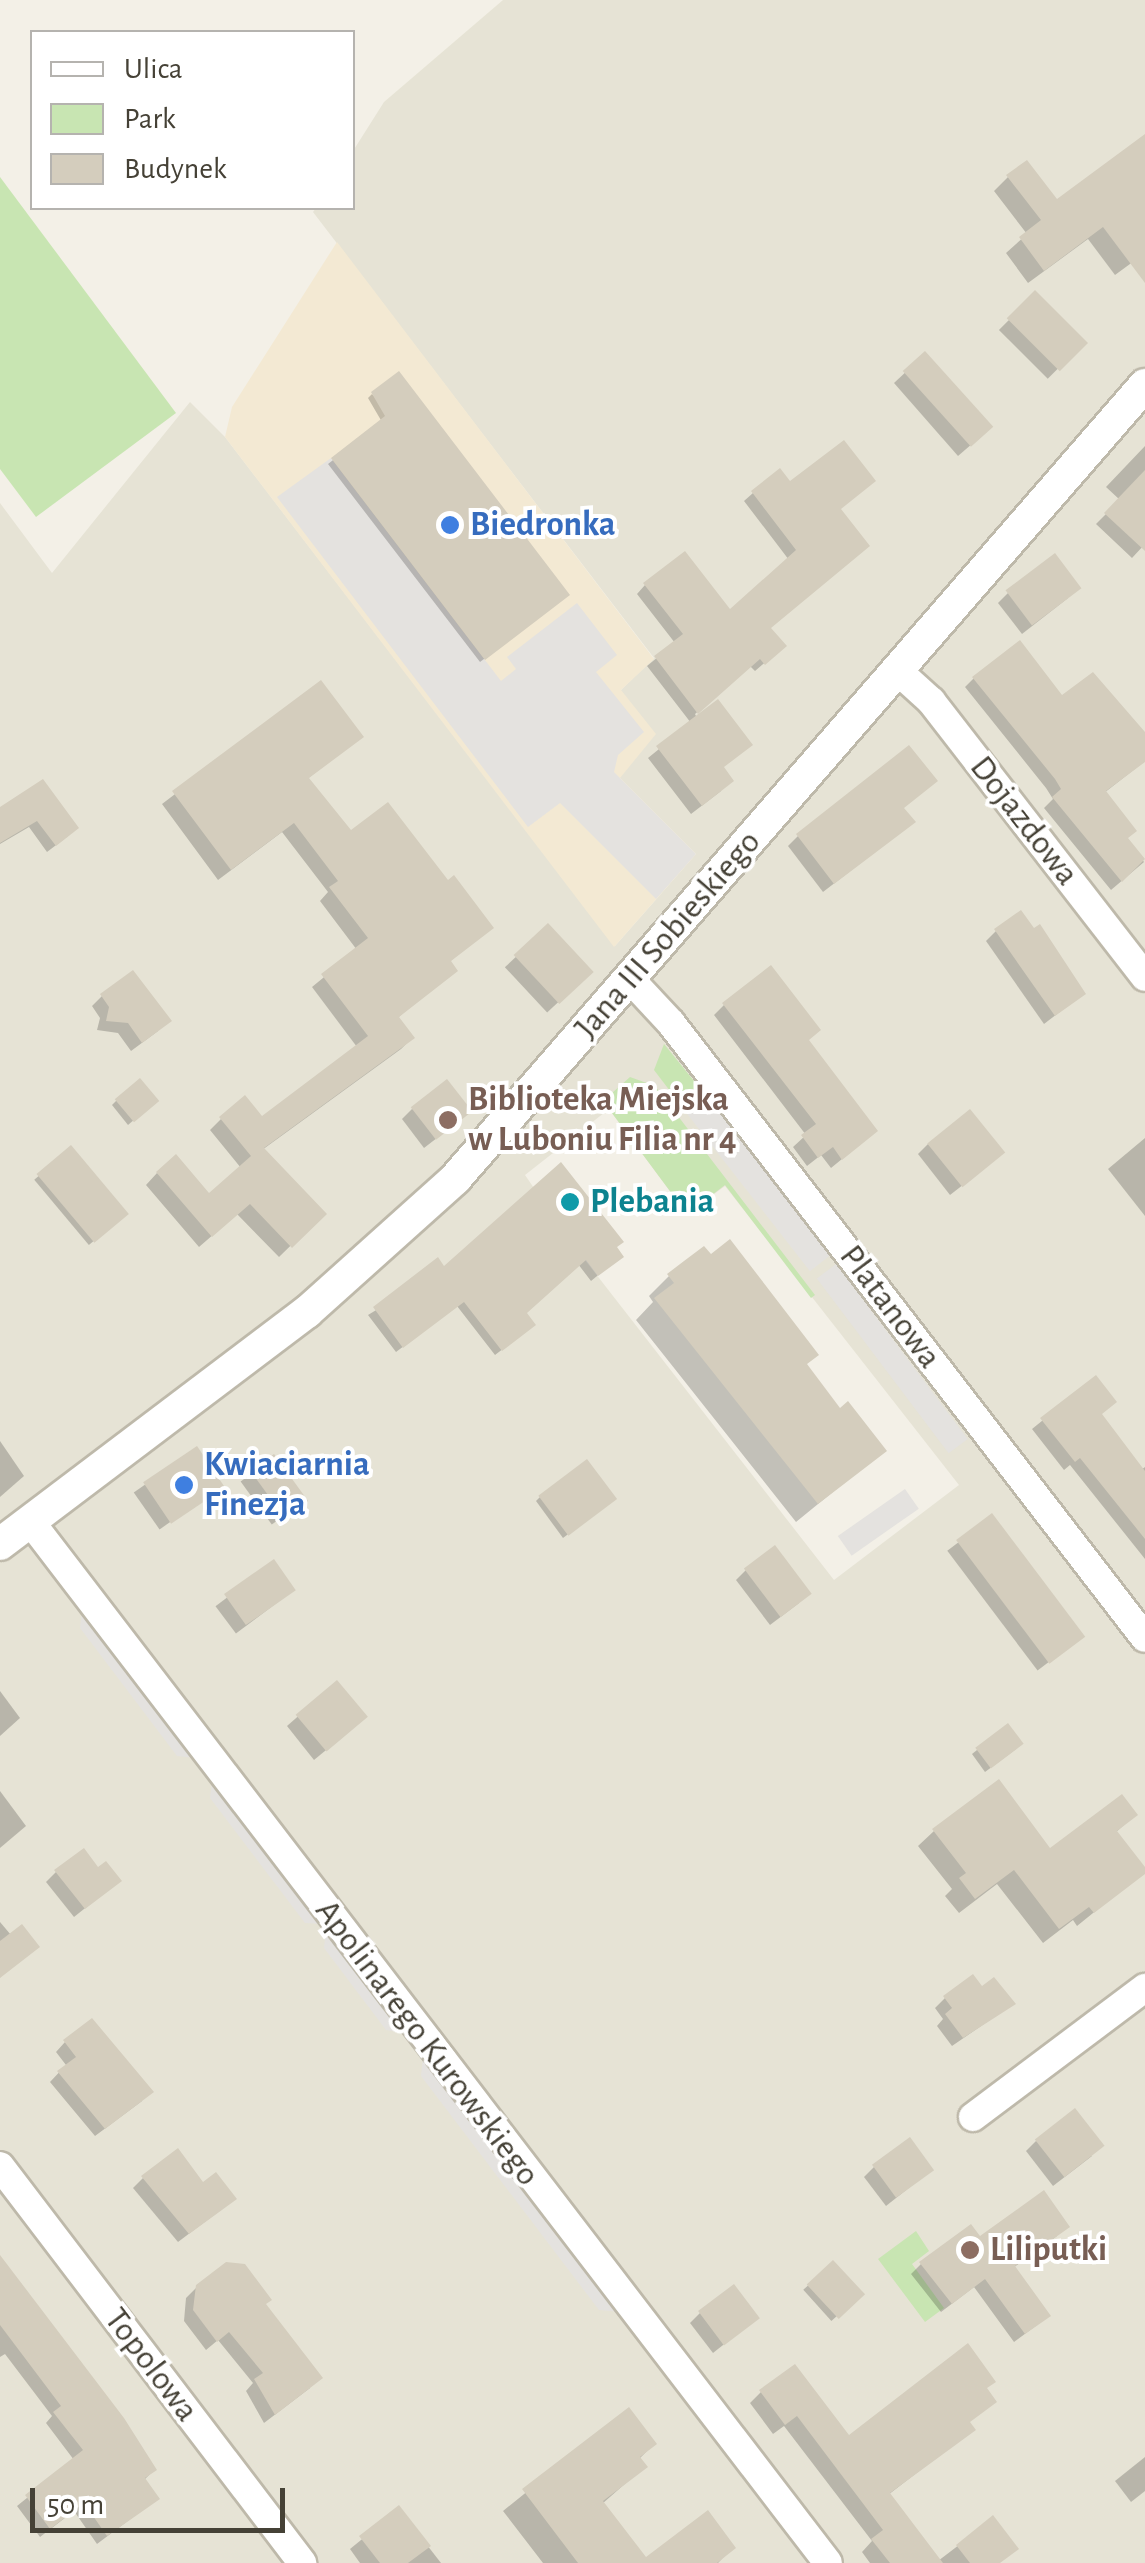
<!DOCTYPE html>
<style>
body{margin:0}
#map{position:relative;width:1145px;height:2563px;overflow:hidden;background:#f3f0e7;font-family:"Alegreya Sans",sans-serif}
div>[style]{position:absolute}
.residential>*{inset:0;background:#e6e3d5}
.commercial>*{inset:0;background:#f3e9d3}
.green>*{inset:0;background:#c8e5b2}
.parking>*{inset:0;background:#e4e2df;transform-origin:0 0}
.shadow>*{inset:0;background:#0003;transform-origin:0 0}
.building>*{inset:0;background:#d4cdbd;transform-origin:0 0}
.roads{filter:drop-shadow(2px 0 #beb9aa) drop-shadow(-2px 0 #beb9aa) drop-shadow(0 2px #beb9aa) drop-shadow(0 -2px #beb9aa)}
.minor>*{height:28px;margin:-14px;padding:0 14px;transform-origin:14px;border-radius:14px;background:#fff}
.tertiary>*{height:32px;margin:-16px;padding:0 16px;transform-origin:16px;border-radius:16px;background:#fff}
.dots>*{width:28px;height:28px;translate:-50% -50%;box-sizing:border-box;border:5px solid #fff;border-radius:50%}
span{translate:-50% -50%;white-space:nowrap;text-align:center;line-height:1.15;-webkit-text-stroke:8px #fff;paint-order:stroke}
.shop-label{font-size:35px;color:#366cbe;font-weight:700}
.left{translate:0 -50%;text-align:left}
.street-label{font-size:35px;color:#454136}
.education-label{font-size:35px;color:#785e54;font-weight:700}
.culture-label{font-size:35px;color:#0d838f;font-weight:700}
.legend{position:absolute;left:30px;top:30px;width:325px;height:180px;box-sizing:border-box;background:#fff;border:2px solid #b5b3af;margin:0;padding:12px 18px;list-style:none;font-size:30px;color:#454136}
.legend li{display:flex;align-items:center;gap:20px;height:50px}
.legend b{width:50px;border:2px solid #b5b3af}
.scale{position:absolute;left:30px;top:2488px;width:255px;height:45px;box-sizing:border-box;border:5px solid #454136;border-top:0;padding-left:12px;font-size:30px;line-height:35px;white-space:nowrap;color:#454136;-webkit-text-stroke:8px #fff;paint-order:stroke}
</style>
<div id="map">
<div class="residential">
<i style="clip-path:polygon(evenodd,503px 0,1145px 0,1145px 2563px,0 2563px,0 503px,52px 573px,190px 402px,225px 437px,615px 946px,696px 854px,620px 778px,620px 691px,654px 658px,313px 212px,316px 208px,352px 208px,353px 151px,384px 102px,503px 0,609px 1109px,681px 1206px,695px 1208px,725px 1186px,959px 1485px,834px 1580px,571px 1242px,525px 1175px,609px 1109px)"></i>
</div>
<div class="commercial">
<i style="clip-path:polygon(337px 242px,654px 659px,621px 690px,656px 734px,620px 778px,696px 854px,614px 947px,225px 437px,232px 407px)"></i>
</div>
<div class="green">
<i style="clip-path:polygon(0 177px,176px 413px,36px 517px,0 469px)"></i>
<i style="clip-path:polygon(664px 1044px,703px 1092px,683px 1108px,654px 1070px)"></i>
<i style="clip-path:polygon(630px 1077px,655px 1086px,815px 1295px,811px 1298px,725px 1185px,695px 1208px,681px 1206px,603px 1101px)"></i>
<i style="clip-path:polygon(916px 2231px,929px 2251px,912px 2264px,944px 2308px,925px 2322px,878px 2259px)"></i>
</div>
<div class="parking">
<i style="clip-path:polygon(331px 458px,501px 681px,516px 669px,507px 657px,577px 603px,617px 655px,596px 672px,644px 732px,618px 755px,614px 772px,696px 854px,656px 899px,560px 803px,528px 827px,277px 497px)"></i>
<i style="left:703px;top:1092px;width:207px;height:26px;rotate:52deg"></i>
<i style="left:836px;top:1264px;width:219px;height:24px;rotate:53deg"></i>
<i style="left:905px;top:1489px;width:24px;height:82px;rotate:55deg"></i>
<i style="clip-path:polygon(82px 1610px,195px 1758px,177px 1756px,80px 1628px)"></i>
<i style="clip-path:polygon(212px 1781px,321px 1924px,305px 1923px,210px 1798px)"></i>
<i style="clip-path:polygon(326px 1929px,404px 2033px,386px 2030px,324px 1948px)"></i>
<i style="clip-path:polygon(423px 2057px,621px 2312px,599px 2310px,421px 2076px)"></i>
</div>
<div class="shadow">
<i style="clip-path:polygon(1145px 137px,1145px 253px,1115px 275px,1088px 239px,1028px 283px,1006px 253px,1027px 234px,994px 191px,1008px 177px,1057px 203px)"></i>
<i style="left:1035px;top:294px;width:69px;height:51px;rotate:45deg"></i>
<i style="clip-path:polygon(925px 354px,980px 437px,958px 456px,894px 383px)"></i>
<i style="clip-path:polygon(372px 394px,563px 599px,480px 662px,328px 464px,382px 422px,368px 398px)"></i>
<i style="clip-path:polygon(1145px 446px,1145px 544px,1132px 558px,1096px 524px,1120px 500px,1106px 487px)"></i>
<i style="clip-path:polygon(790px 484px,838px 510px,768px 629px,775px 654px,755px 671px,750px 666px,695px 714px,722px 769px,721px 791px,691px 814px,648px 758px,691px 723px,647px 666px,675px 643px,637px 594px,645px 585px,729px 613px,789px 560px,744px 501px,753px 493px)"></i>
<i style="clip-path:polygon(1008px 593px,1068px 598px,1022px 634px,998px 603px)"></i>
<i style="clip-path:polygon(974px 678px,1061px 699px,1145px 738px,1145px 761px,1104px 793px,1126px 839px,1144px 862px,1111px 890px,1044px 808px,1053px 799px,1046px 788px,965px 687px)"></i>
<i style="clip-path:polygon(321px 683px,361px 737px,307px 779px,351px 834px,447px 884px,491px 928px,449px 962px,397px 1019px,412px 1038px,401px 1049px,262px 1150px,323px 1214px,279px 1257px,237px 1214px,199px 1247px,146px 1185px,157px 1173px,209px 1197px,241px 1168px,210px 1130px,221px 1119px,262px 1120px,357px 1047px,312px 987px,357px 950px,320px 901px,328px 892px,282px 832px,218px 880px,162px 804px)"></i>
<i style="clip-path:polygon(42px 782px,68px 836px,47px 852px,29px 827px,0 844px,0 809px)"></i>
<i style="clip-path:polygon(902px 831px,823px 892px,788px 846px,798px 836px)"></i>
<i style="left:548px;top:927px;width:62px;height:59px;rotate:47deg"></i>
<i style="clip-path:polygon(996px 931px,1083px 994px,1044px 1024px,986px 941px)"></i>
<i style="clip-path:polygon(102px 996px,158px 1031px,131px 1051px,118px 1033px,97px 1030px,100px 1018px,92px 1006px)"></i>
<i style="clip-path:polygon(724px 1005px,807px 1041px,864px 1141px,831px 1168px,821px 1155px,807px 1166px,793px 1147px,806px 1135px,714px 1015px)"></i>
<i style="clip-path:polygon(116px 1101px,156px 1101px,128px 1125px,112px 1105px)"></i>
<i style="clip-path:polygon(412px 1109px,459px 1121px,424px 1148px,402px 1119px)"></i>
<i style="clip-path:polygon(1145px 1138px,1145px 1216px,1108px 1169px)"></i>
<i style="clip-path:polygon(928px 1144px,991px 1163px,950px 1195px,918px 1154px)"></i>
<i style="left:71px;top:1149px;width:85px;height:48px;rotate:50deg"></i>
<i style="clip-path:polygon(614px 1248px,614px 1262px,591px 1281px,578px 1264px,524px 1313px,526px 1331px,495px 1355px,457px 1306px,396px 1352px,368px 1315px,444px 1269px)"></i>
<i style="clip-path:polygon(669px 1276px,805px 1365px,840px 1411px,883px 1451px,796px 1522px,636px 1320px,653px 1302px,649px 1296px)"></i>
<i style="clip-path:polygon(1095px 1378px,1100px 1415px,1141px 1470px,1145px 1467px,1145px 1559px,1070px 1465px,1064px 1470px,1032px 1429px)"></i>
<i style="clip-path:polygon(0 1441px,24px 1476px,0 1497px)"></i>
<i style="left:196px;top:1449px;width:45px;height:76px;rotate:55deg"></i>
<i style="left:273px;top:1458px;width:53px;height:40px;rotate:54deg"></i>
<i style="clip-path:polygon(540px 1497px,609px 1503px,563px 1538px,536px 1501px)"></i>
<i style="left:992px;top:1517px;width:150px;height:56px;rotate:53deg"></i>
<i style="left:273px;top:1563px;width:34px;height:72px;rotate:53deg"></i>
<i style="clip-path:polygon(746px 1570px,799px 1603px,770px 1625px,736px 1580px)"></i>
<i style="clip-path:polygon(336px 1683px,354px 1727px,314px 1760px,287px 1726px)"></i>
<i style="clip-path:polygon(0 1691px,20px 1718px,0 1736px)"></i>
<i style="clip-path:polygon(1007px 1726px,1016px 1749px,985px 1772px,972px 1754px)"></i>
<i style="clip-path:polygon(0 1791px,26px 1826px,0 1848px)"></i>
<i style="clip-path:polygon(1135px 1815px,1115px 1833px,1145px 1871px,1077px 1926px,1073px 1920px,1043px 1943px,997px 1884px,959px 1913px,945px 1896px,952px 1889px,918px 1846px,934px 1831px,1050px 1851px)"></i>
<i style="clip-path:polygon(98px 1870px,119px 1881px,74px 1917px,46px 1882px,56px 1872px)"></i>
<i style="clip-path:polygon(0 1922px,11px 1935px,0 1978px)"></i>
<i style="clip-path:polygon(981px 1990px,1013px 2004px,952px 2046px,937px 2026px,943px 2019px,935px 2008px,945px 1998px)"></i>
<i style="clip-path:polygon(65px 2042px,142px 2101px,95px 2136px,50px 2082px,66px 2065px,56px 2052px)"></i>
<i style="clip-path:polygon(1036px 2141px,1092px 2156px,1053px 2186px,1026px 2151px)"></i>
<i style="clip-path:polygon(874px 2167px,920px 2179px,886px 2206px,864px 2177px)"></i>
<i style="clip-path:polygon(143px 2178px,223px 2208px,178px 2242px,133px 2188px)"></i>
<i style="clip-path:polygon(1057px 2236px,1013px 2268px,1037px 2325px,1014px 2342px,974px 2287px,941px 2312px,911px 2274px,921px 2264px,980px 2240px)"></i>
<i style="clip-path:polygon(0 2259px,154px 2470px,144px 2480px,157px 2499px,97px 2544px,74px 2511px,40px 2537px,17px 2506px,74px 2460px,46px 2423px,52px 2416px,5px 2354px,0 2357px)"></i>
<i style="left:833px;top:2263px;width:42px;height:40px;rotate:48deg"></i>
<i style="clip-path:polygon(197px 2287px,264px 2304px,310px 2388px,264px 2423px,246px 2391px,253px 2383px,218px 2340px,206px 2350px,184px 2321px,186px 2298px)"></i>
<i style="clip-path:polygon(700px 2313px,757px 2318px,713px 2353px,690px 2323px)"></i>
<i style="clip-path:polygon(985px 2389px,968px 2424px,972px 2430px,888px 2495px,938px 2561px,993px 2519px,1000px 2563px,870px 2563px,862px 2552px,872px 2541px,784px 2426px,773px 2434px,750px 2403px,761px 2392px,849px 2438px)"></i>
<i style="clip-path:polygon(628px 2410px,654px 2444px,639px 2459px,644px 2467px,602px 2504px,646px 2561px,733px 2547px,718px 2563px,543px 2563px,503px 2511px)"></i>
<i style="clip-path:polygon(1145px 2457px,1145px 2491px,1131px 2502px,1115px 2481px)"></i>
<i style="clip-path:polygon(399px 2509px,441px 2563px,360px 2563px,350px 2549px)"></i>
</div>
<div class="building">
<i style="clip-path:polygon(1145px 134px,1145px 283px,1103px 227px,1044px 271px,1019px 237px,1041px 220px,1006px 175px,1027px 160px,1057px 199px)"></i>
<i style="left:1035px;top:290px;width:75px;height:40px;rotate:45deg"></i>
<i style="left:925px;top:351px;width:102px;height:30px;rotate:48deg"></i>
<i style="clip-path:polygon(399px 371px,570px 595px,485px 660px,331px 458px,385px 416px,371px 392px)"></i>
<i style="clip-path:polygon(844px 440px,876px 481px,841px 509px,870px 546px,771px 628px,787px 646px,765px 665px,760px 659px,698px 714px,654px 656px,683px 634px,643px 583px,685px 551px,730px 609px,796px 550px,751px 491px,780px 468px,790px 481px)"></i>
<i style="clip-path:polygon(1145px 470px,1145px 551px,1104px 513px)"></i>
<i style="left:1055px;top:553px;width:44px;height:62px;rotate:53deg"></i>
<i style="clip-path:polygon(1020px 640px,1062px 695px,1093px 672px,1145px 732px,1145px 762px,1106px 791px,1137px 831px,1128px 838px,1145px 859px,1122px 882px,1052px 797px,1061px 789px,1055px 779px,972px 677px)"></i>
<i style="clip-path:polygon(321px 680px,364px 737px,309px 778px,351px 830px,388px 802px,448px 880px,454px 875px,494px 928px,451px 961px,458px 971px,399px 1017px,415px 1038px,264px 1148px,327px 1214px,292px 1248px,250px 1204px,212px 1237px,156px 1172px,176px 1154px,209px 1193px,251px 1156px,219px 1117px,245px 1095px,262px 1116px,368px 1036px,321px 974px,368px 938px,329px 887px,338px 881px,294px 823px,231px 870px,172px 791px)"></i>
<i style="clip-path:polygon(718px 699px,753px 745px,724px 767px,734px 781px,702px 806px,656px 746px)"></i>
<i style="clip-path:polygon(909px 745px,938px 781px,904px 808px,916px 822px,834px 884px,796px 834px)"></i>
<i style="clip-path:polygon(43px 779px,79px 828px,56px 846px,37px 821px,0 843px,0 807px)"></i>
<i style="clip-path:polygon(1021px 910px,1034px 928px,1040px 924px,1086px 994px,1055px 1016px,994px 929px)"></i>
<i style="left:548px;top:923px;width:67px;height:47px;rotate:47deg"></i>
<i style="clip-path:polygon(771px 965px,821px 1030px,809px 1040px,878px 1131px,842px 1160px,833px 1147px,818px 1158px,801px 1135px,816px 1124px,722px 1003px)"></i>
<i style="clip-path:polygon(133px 970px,172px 1021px,142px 1043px,128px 1023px,106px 1021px,109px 1007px,100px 994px)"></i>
<i style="left:140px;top:1078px;width:30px;height:33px;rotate:50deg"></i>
<i style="left:447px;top:1079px;width:41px;height:46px;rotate:52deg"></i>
<i style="left:970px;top:1109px;width:56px;height:55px;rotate:51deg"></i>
<i style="left:71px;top:1145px;width:90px;height:45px;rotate:50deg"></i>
<i style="clip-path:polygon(561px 1162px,624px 1242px,617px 1247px,624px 1257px,598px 1276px,586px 1260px,527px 1313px,536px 1325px,502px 1351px,464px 1302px,403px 1348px,373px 1307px,438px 1257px,444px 1266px)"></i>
<i style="clip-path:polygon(730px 1239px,819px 1355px,807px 1364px,840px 1408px,848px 1401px,887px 1451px,818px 1504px,654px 1298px,674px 1283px,667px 1274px,684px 1261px,704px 1246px,711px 1254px)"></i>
<i style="clip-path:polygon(1096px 1375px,1117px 1402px,1102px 1414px,1145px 1471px,1145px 1539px,1080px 1458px,1075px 1462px,1040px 1418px)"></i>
<i style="left:197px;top:1446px;width:50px;height:65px;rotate:56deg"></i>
<i style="left:274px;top:1454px;width:58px;height:29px;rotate:54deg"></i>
<i style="left:587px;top:1459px;width:50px;height:61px;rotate:53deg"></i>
<i style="left:992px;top:1513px;width:155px;height:45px;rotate:53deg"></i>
<i style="left:775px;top:1545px;width:61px;height:39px;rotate:53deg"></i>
<i style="left:274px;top:1559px;width:38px;height:61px;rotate:55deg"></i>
<i style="left:337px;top:1680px;width:48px;height:54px;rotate:50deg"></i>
<i style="left:1008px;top:1723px;width:26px;height:41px;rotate:53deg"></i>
<i style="clip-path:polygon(999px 1779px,1050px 1848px,1122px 1794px,1138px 1815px,1117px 1831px,1145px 1867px,1145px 1874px,1094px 1913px,1089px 1907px,1059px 1929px,1014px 1870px,975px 1899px,959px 1878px,966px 1873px,932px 1829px)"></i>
<i style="clip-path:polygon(84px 1848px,98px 1867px,106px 1861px,122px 1881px,85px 1909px,54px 1870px)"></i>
<i style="clip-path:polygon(22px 1924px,40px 1947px,0 1978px,0 1941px)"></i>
<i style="clip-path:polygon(973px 1974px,982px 1986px,994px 1977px,1016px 2004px,963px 2038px,945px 2014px,952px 2008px,943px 1996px)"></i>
<i style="clip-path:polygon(92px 2018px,154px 2092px,105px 2129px,57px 2071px,76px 2057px,63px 2040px)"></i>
<i style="left:1075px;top:2108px;width:48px;height:51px;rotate:52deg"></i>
<i style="left:910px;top:2137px;width:41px;height:47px;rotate:54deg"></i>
<i style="clip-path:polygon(178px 2148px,203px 2182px,216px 2172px,237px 2199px,189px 2234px,141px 2176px)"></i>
<i style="clip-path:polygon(1044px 2190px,1070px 2227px,1015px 2266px,1051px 2316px,1025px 2334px,985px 2279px,952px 2304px,919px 2262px,971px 2224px,980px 2236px)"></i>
<i style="clip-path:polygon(0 2255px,124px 2418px,157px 2470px,145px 2478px,160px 2499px,107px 2536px,84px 2503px,50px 2529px,25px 2495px,83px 2450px,53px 2412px,61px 2406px,0 2325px)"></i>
<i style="left:833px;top:2260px;width:47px;height:36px;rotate:47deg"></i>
<i style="clip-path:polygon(226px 2262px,245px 2264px,272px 2300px,266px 2304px,323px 2378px,275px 2415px,254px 2379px,263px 2373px,229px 2332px,217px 2342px,193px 2310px,196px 2285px)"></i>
<i style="left:734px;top:2284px;width:43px;height:45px;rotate:53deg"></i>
<i style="clip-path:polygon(968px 2343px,996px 2382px,987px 2388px,997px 2402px,970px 2422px,976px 2430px,890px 2493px,943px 2563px,890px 2563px,871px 2539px,883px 2530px,797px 2416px,785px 2425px,759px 2390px,795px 2364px,849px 2435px)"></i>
<i style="clip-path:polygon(629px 2407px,657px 2444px,640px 2457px,648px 2467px,603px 2501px,646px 2557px,708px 2510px,736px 2548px,717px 2563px,578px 2563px,522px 2489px)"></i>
<i style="clip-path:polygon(399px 2505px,431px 2546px,408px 2563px,380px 2563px,359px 2536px)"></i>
<i style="clip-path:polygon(993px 2515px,1019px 2549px,1000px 2563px,970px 2563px,956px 2545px)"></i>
</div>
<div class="roads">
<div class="minor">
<i style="left:898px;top:671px;width:45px;rotate:42.3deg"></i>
<i style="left:931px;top:701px;width:349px;rotate:52.2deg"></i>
<i style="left:630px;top:979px;width:60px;rotate:47deg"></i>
<i style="left:671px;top:1023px;width:776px;rotate:52.38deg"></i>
<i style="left:30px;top:1521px;width:1312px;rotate:52.55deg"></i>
<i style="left:973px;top:2117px;width:215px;rotate:-36.9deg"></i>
<i style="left:0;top:2166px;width:499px;rotate:52.7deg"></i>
</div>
<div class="tertiary">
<i style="left:0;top:1544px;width:385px;rotate:-37.1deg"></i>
<i style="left:307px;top:1312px;width:199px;rotate:-41.9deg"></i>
<i style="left:455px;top:1179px;width:1052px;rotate:-49.01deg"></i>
</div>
</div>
<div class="dots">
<i style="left:450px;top:525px;background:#3f7fe0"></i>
<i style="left:448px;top:1120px;background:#8d6e63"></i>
<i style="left:570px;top:1202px;background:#0f9aa8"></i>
<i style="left:184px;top:1485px;background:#3f7fe0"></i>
<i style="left:970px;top:2250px;background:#8d6e63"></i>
</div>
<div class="shop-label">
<span class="left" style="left:470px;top:525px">Biedronka</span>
<span class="left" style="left:204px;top:1485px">Kwiaciarnia<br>Finezja</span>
</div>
<div class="street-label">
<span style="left:1024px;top:821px;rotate:52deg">Dojazdowa</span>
<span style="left:668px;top:935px;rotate:-49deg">Jana III Sobieskiego</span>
<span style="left:890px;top:1307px;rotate:53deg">Platanowa</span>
<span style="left:427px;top:2043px;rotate:53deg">Apolinarego Kurowskiego</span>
<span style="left:151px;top:2365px;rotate:53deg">Topolowa</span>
</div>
<div class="education-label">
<span class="left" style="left:468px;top:1120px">Biblioteka Miejska<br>w Luboniu Filia nr 4</span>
<span class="left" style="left:990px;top:2250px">Liliputki</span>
</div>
<div class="culture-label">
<span class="left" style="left:590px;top:1202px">Plebania</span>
</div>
<ul class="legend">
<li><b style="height:12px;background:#fff"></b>Ulica</li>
<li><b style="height:28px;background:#c8e5b2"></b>Park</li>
<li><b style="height:28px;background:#d4cdbd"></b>Budynek</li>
</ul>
<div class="scale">50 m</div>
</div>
